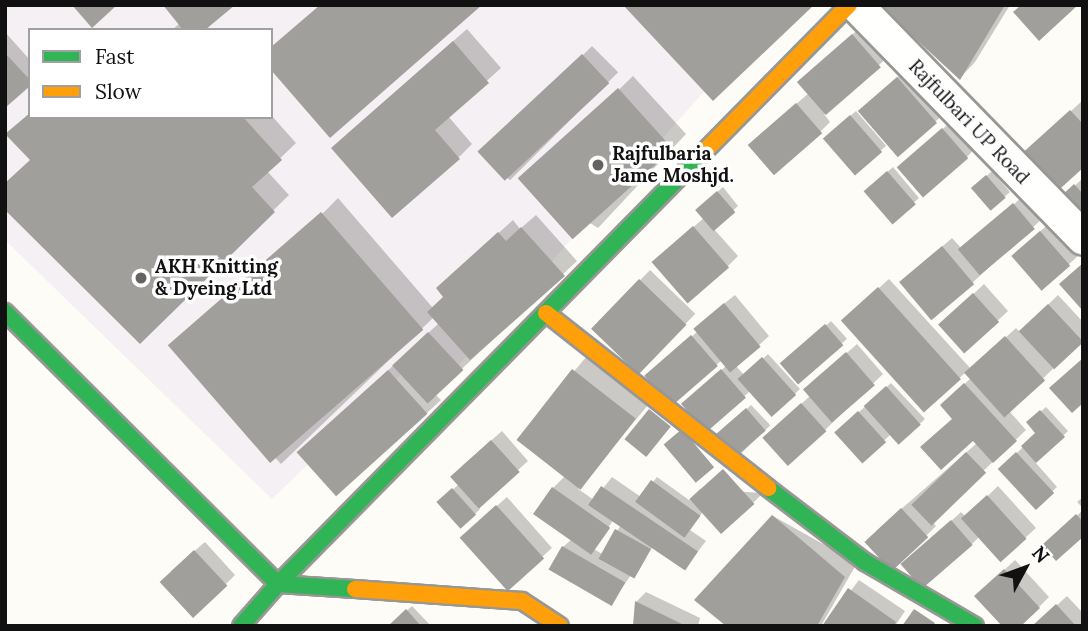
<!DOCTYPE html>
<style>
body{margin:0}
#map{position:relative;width:1088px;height:631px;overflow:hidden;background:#fdfcf7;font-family:Lora,serif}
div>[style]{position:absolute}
.industrial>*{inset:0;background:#f5f0f3}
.shadow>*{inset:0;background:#0003;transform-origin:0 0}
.building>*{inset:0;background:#a19f9c;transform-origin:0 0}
.roads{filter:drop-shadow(2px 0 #979795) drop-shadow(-2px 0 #979795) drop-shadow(0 2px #979795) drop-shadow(0 -2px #979795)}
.street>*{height:33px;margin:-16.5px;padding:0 16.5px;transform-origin:16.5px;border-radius:16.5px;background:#fffffe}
.fast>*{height:16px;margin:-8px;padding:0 8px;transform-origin:8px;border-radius:8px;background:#30b455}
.slow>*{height:16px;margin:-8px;padding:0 8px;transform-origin:8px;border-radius:8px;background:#ff9f0a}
.dots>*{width:19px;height:19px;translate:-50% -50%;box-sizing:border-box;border:4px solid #fff;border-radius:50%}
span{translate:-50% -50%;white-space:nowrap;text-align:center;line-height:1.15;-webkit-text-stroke:7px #fff;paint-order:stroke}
.street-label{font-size:19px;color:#111}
.poi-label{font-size:19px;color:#111;font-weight:700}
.left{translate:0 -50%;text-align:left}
.frame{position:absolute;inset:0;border:7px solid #111;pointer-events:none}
.legend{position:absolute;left:28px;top:28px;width:245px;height:91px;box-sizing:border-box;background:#fff;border:2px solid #a0a0a0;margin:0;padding:9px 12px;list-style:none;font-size:21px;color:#111}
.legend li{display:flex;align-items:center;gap:14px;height:35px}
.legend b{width:35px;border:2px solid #a0a0a0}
.north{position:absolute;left:990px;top:533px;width:70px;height:70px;-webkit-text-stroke:5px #fff;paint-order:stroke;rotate:49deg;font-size:19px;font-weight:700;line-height:28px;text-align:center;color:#111}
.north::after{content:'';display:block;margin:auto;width:24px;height:32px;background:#111;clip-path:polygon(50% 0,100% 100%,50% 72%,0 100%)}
</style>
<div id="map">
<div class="industrial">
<i style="clip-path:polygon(evenodd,5px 5px,782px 5px,446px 379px,422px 354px,272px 499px,5px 240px,5px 5px,30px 30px,271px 30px,271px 117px,30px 117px,30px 30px)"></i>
</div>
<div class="shadow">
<i style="clip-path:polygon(881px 5px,1010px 5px,975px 62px,960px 78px)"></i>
<i style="clip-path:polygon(180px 23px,202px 30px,172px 30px)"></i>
<i style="clip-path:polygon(863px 25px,889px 56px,824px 114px,830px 122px,821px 131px,760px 135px,809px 93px,809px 73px)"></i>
<i style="clip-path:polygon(467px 29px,501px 68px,448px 116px,472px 144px,459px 157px,346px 135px)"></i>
<i style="clip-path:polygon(5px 32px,30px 60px,30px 84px,5px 106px)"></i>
<i style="left:592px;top:46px;width:37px;height:153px;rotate:45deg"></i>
<i style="clip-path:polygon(908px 68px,946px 112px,899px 154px,870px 101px)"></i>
<i style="clip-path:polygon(633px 76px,686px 134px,598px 228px,523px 182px)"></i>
<i style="clip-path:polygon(1081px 102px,1083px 166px,1030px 148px)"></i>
<i style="left:856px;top:111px;width:46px;height:41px;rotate:49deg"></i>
<i style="clip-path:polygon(30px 113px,30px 117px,271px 115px,296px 143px,267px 171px,289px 195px,140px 341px,32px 160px,7px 134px)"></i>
<i style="clip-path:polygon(953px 120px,976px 147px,967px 157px,909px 158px)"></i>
<i style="clip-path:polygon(893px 167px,919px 198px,892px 222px,870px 187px)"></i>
<i style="clip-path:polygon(992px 171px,1010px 192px,991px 209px,978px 184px)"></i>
<i style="clip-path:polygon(1083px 178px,1083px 218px,1062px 198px)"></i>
<i style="clip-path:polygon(723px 187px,738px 206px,713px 228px,738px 256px,728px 266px,663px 253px,704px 218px,702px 205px)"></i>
<i style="clip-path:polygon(1024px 195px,1044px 217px,934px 318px,912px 273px,952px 238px,963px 250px)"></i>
<i style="clip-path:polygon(338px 198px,433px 308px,445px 296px,452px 275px,513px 220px,520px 229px,536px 215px,577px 261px,435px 394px,441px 400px,427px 413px,313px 440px,439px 323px,434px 317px,281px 464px,181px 357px)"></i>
<i style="clip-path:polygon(1051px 222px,1079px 255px,1042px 289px,1023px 246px)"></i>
<i style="left:650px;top:270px;width:63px;height:81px;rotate:44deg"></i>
<i style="clip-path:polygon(889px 279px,971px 369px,1016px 328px,1020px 332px,1058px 295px,1083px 322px,1083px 340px,1009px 411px,1026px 430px,931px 521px,936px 526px,926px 536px,876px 531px,977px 443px,942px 405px,971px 378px,966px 372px,924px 410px,853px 311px)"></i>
<i style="clip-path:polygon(984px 284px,1008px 311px,965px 351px,951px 315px)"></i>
<i style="clip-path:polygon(735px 295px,769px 336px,736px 366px,745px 376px,768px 354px,800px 389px,772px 416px,750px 391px,708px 430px,694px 395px,726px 366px,722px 360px,673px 404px,658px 367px,698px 331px,705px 319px)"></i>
<i style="left:831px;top:321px;width:24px;height:65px;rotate:48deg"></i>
<i style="clip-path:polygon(857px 344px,883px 374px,825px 430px,775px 428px,811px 395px,816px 380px)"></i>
<i style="clip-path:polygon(evenodd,587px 356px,648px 405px,578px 489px,594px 500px,612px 477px,641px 497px,657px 477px,689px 500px,700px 489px,763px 493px,753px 503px,702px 513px,690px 530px,706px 541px,685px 568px,653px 546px,638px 572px,631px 575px,611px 604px,563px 547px,572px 539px,553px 488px,564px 477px,517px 439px,587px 356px,614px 519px,621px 525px,602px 554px,594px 549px,614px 519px)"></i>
<i style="clip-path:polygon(891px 383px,925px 419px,899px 443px,891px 434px,863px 461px,837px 432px)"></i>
<i style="left:751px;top:405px;width:28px;height:44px;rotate:46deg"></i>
<i style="clip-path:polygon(1046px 407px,1068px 431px,1035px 462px,1057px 487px,1035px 508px,1000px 469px,1038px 433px,1029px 422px)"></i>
<i style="clip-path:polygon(502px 431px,528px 461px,477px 507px,480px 509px,475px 514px,439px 502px,459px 484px,462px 466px)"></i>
<i style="clip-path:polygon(998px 486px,1036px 528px,1001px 560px,979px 537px,972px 544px,913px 556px,961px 512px,966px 517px)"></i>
<i style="clip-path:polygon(507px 497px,552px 548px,542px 557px,472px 528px)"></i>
<i style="clip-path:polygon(1083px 497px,1083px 508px,1077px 502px)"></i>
<i style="clip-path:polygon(1083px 510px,1083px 534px,1045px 545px)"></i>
<i style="clip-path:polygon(773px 516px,857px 563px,821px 626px,729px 626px)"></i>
<i style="clip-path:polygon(205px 542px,235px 575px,225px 585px,171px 571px)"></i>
<i style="clip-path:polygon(1015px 560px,1049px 597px,1039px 607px,987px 586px)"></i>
<i style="clip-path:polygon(859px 580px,905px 611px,895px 626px,824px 626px)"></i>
<i style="clip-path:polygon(646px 592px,700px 618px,698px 626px,635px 626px,637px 601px)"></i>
<i style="clip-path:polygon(1067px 596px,1083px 613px,1083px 626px,1034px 626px)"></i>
<i style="clip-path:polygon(412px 606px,431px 626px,390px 626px)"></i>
</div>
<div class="building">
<i style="clip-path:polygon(72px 5px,117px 5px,92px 28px)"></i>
<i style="clip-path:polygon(163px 5px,235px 5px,205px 30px,183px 30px)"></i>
<i style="clip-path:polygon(320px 5px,482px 5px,330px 138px,271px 70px,271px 47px)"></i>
<i style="clip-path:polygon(623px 5px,814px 5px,713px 101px)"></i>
<i style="clip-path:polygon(879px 5px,1005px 5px,960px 80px)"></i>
<i style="clip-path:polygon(1021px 5px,1078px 5px,1039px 41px,1013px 12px)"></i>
<i style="left:852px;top:34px;width:44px;height:73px;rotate:49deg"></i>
<i style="clip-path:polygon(453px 41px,489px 83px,435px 130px,460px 159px,392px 218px,331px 148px)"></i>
<i style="clip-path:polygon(5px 53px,30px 80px,30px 86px,5px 108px)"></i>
<i style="left:582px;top:54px;width:40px;height:143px;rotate:47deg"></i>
<i style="left:897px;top:77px;width:61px;height:52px;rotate:49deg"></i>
<i style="left:618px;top:88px;width:82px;height:135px;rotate:48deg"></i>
<i style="left:796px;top:103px;width:40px;height:64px;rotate:49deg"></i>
<i style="clip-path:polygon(1070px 110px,1083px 124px,1083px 168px,1052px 196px,1018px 157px)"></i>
<i style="clip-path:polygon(30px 113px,30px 117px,243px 117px,282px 160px,252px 187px,275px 212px,140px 344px,5px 210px,5px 183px,30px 160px,5px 134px)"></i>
<i style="left:850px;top:115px;width:49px;height:36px;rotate:49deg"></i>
<i style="left:942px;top:128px;width:40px;height:60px;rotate:49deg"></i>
<i style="left:887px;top:171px;width:44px;height:31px;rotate:49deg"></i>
<i style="left:986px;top:175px;width:30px;height:20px;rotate:49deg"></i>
<i style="clip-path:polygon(1074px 184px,1083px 194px,1083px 223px,1060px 197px)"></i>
<i style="left:717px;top:191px;width:28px;height:29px;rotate:49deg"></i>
<i style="left:1013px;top:203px;width:34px;height:72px;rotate:50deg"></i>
<i style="left:321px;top:212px;width:156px;height:203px;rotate:49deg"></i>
<i style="left:693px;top:226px;width:55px;height:55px;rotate:49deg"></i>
<i style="clip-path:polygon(521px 227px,565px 276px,470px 360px,427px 312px,443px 297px,436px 288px,498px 232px,506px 241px)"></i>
<i style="left:1040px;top:231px;width:46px;height:38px;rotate:49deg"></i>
<i style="left:942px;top:246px;width:50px;height:56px;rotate:50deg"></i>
<i style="clip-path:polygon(1083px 263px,1083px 311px,1059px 284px)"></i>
<i style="left:639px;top:279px;width:66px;height:69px;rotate:44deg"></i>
<i style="left:878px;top:287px;width:124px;height:50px;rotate:48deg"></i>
<i style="left:973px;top:293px;width:39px;height:47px;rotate:48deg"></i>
<i style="left:724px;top:303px;width:57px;height:40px;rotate:50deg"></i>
<i style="left:1048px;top:304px;width:52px;height:40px;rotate:47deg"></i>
<i style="left:825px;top:324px;width:28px;height:60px;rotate:49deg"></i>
<i style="left:428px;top:332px;width:52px;height:49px;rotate:47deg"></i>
<i style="left:691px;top:335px;width:41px;height:62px;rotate:49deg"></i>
<i style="left:1005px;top:336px;width:60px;height:55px;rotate:48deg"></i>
<i style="left:846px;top:352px;width:44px;height:57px;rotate:49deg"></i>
<i style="left:762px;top:357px;width:51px;height:33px;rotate:48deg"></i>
<i style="clip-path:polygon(1083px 358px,1083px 403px,1072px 413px,1049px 388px)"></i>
<i style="left:572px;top:369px;width:81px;height:90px;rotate:38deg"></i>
<i style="left:721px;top:369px;width:38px;height:53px;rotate:49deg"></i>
<i style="left:388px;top:370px;width:59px;height:123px;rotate:48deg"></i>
<i style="clip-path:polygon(964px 383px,1017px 441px,993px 463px,973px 441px,941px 470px,920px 447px,952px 419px,940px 405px)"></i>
<i style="left:886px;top:386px;width:52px;height:30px;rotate:48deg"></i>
<i style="left:801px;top:403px;width:38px;height:52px;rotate:48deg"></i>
<i style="left:746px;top:408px;width:30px;height:40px;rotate:49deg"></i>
<i style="left:649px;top:409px;width:28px;height:39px;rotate:39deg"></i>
<i style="clip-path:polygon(1040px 410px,1065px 437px,1036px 463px,1021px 446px,1035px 433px,1026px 422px)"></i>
<i style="left:858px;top:411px;width:42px;height:32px;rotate:48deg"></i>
<i style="left:682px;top:429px;width:50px;height:24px;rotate:50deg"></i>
<i style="left:491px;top:440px;width:43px;height:55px;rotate:48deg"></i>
<i style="left:966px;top:452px;width:29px;height:76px;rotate:46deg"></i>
<i style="left:1016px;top:452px;width:56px;height:25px;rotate:47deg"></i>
<i style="left:723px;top:469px;width:47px;height:45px;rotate:48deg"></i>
<i style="left:651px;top:480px;width:61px;height:27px;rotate:36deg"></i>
<i style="left:601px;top:486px;width:117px;height:23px;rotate:34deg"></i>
<i style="left:552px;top:487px;width:71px;height:33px;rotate:35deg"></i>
<i style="left:452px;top:488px;width:36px;height:21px;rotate:48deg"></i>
<i style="left:987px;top:495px;width:59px;height:35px;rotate:48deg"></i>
<i style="left:496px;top:505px;width:72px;height:49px;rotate:48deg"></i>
<i style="left:901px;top:508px;width:40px;height:50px;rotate:47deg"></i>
<i style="clip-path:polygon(1076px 514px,1083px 522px,1083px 537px,1056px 561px,1042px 545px)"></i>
<i style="clip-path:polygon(772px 515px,845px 577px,817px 626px,726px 626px,694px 600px)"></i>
<i style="left:951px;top:520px;width:33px;height:67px;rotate:49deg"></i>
<i style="left:615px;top:529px;width:41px;height:34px;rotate:29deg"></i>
<i style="left:562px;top:546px;width:73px;height:27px;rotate:30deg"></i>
<i style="left:194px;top:550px;width:49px;height:47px;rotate:47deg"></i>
<i style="clip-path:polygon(1004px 569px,1040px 608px,1021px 626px,1002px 626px,974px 596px)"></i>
<i style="clip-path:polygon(848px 588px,896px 622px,894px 626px,822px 626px)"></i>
<i style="clip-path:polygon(635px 601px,686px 626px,633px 626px)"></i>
<i style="clip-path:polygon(1056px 604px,1076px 626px,1032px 626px)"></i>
<i style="clip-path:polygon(406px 609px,421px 626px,388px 626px)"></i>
<i style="clip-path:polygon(914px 609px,935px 623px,933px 626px,902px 626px)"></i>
</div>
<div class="roads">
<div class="street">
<i style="left:856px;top:5px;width:325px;rotate:45.7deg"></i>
</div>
<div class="fast">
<i style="left:5px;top:312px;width:385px;rotate:44.9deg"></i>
<i style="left:278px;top:584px;width:77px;rotate:3.7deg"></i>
<i style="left:768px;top:488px;width:122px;rotate:37.3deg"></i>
<i style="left:865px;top:562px;width:127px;rotate:30.2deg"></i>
<i style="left:241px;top:626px;width:56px;rotate:-48.6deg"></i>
<i style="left:278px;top:584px;width:604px;rotate:-45.4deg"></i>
</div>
<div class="slow">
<i style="left:702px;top:154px;width:209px;rotate:-45.4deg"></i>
<i style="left:546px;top:313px;width:283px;rotate:38.2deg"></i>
<i style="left:355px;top:589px;width:167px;rotate:4.1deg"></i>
<i style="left:522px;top:601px;width:45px;rotate:33.3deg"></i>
</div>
</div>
<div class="dots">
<i style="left:598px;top:165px;background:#646362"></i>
<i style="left:141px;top:278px;background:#646362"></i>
</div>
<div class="street-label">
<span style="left:969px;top:122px;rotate:46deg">Rajfulbari UP Road</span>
</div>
<div class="poi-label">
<span class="left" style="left:612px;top:165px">Rajfulbaria<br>Jame Moshjd.</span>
<span class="left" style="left:155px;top:278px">AKH Knitting<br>&amp; Dyeing Ltd</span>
</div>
<div class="frame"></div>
<ul class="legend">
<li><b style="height:9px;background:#30b455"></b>Fast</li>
<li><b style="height:9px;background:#ff9f0a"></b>Slow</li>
</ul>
<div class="north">N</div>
</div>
